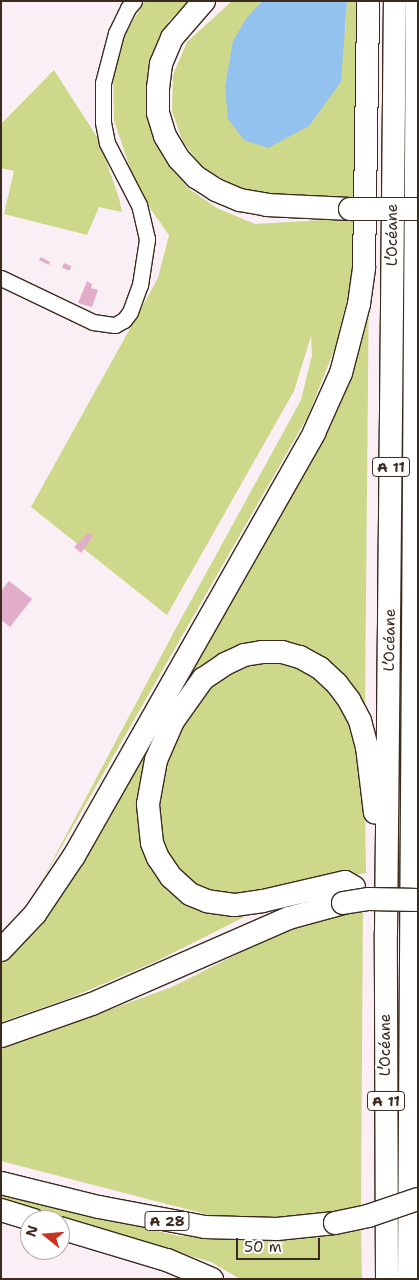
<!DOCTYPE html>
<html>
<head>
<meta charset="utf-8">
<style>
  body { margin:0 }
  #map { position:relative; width:419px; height:1280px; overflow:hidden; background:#f9eff4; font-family:"Shantell Sans",sans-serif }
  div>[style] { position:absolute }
  .green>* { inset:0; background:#cdd88b }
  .water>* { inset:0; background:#93c2ee }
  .building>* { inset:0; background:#e1adc8; transform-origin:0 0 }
  .roads { filter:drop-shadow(1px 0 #3b2a1e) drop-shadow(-1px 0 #3b2a1e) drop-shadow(0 1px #3b2a1e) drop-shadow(0 -1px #3b2a1e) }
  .minor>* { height:15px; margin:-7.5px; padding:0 7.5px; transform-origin:7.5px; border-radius:7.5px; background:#fff }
  .highway>* { height:22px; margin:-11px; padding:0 11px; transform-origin:11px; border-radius:11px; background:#fff }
  .bridges { filter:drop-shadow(1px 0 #3b2a1e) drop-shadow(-1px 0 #3b2a1e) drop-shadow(0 1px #3b2a1e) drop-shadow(0 -1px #3b2a1e) }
  .highway-bridge>* { height:22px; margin:-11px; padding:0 11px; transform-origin:11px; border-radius:11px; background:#fff }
  span { translate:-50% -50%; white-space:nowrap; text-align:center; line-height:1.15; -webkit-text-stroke:4px #fff; paint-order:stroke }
  .shield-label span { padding:1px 4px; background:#fff; border:1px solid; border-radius:4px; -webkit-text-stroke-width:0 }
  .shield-label { font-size:14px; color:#3b2a1e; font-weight:700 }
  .street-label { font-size:15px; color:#3b2a1e }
  .frame { position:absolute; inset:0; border:2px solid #3b2a1e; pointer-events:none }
  .north { position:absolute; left:20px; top:1210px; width:50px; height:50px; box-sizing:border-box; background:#fff; border:1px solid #b1aaa5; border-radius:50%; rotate:287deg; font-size:14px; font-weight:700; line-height:20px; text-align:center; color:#3b2a1e }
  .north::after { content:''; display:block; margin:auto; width:18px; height:22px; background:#c8321e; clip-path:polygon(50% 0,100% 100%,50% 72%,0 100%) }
  .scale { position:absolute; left:236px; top:1238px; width:84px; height:22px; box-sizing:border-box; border:2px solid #3b2a1e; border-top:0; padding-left:6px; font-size:15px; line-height:18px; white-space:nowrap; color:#3b2a1e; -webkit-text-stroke:4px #fff; paint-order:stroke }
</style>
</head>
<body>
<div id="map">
  <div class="green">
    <div style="clip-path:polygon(145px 1px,189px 1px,169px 21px,152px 59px,147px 97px,150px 128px,163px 157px,189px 189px,217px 208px,255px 224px,357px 218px,356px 264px,335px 348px,308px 416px,39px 886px,176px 628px,301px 400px,312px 355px,311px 336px,294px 391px,167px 615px,31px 507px,158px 278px,169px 235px,150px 208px,131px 171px,114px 120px,113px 74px,125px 34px)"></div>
    <div style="clip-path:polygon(232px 1px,262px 1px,259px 3px,345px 33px,347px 1px,361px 1px,360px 201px,288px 199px,244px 191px,202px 167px,183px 142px,172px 111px,173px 75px,187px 42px)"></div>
    <div style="clip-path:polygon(54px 70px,99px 140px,119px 198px,122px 212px,99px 207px,87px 235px,4px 214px,14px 171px,1px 168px,1px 124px)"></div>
    <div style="clip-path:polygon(369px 271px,365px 707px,350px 685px,237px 647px,156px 740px,156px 875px,175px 897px,208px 912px,250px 914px,157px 961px,70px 998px,1px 1022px,1px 961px,30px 931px,316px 445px)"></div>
    <div style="clip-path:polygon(266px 660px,292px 664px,313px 673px,344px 710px,355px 733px,365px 806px,366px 873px,265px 893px,216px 894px,184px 881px,164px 855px,157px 797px,166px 762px,178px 731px,213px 684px,237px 667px)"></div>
    <div style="clip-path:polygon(363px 905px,361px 1211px,279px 1220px,221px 1218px,1px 1161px,1px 1049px,172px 987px,273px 936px,343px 908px)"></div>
    <div style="clip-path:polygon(1px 1195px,179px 1236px,243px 1238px,361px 1225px,362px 1279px,240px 1279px,211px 1262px,1px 1200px)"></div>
  </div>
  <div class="water">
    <div style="clip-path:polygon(262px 1px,347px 1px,341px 82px,309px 126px,268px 148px,244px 140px,228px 119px,225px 87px,233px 41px,246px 19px)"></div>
  </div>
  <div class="building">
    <div style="clip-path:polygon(41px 257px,50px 262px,49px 265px,39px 260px)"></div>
    <div style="left:64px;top:263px;width:8px;height:5px;rotate:23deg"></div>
    <div style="clip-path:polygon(87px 281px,92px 284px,91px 288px,98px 290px,92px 307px,78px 303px)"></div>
    <div style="clip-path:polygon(88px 533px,93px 536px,81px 553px,74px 547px)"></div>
    <div style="clip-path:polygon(9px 581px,32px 599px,10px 627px,1px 620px,1px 591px)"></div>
  </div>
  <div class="roads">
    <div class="minor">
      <div style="left:1px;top:278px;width:102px;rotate:25.6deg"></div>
      <div style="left:93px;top:322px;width:22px;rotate:8deg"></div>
      <div style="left:115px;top:325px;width:10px;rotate:-29deg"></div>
      <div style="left:124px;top:320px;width:10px;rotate:-53deg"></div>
      <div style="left:130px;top:312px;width:29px;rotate:-70deg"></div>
      <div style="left:140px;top:285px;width:47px;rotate:-81.3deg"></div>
      <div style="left:147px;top:239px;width:35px;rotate:-103deg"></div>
      <div style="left:139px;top:205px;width:70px;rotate:-117.3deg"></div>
      <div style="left:107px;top:143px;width:21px;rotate:-101deg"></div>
      <div style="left:103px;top:122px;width:39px;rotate:-90deg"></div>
      <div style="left:103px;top:83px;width:52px;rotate:-75.4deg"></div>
      <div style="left:116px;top:33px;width:28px;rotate:-64deg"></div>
      <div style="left:128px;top:8px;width:9px;rotate:-49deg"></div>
    </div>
    <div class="highway">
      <div style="left:204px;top:1px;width:49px;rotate:130.9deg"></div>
      <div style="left:172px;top:38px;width:28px;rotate:113deg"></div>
      <div style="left:161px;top:64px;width:24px;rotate:97deg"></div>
      <div style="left:158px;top:88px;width:25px;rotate:90deg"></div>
      <div style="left:158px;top:113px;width:24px;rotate:73deg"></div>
      <div style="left:165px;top:136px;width:27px;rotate:59deg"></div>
      <div style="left:179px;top:159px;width:25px;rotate:47deg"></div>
      <div style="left:196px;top:177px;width:24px;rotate:33deg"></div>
      <div style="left:216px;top:190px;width:26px;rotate:23deg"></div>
      <div style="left:240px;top:200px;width:27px;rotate:10deg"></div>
      <div style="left:267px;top:205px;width:83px;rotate:2.8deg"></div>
      <div style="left:354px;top:887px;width:10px;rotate:-151deg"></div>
      <div style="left:345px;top:882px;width:84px;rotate:167deg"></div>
      <div style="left:263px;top:901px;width:29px;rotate:172deg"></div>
      <div style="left:234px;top:905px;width:27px;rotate:-172deg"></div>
      <div style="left:207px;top:901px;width:18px;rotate:-158deg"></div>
      <div style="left:190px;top:894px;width:25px;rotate:-138deg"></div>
      <div style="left:171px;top:877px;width:23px;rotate:-124deg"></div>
      <div style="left:158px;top:858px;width:16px;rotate:-112deg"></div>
      <div style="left:152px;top:843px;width:39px;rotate:-96deg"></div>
      <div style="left:148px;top:804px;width:45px;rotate:-79.7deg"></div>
      <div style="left:156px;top:760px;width:43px;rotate:-66.4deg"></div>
      <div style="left:173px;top:721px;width:52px;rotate:-54.5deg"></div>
      <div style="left:203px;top:679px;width:27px;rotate:-34deg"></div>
      <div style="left:225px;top:664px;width:21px;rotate:-25deg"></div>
      <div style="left:244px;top:655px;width:18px;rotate:-9deg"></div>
      <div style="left:262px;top:652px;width:20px"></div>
      <div style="left:282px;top:652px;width:19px;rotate:16deg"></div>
      <div style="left:300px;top:657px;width:23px;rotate:29deg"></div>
      <div style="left:320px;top:668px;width:23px;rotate:43deg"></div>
      <div style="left:337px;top:684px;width:20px;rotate:53deg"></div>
      <div style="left:349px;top:700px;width:24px;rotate:62deg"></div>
      <div style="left:360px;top:721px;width:27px;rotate:75deg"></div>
      <div style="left:367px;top:747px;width:66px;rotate:83.1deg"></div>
      <div style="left:1px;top:950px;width:50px;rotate:-46.6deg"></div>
      <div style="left:35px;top:914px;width:70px;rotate:-56.1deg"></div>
      <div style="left:74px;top:856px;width:486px;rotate:-60.4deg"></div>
      <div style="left:314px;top:433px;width:66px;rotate:-65.8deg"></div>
      <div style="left:341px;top:373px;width:71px;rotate:-75.4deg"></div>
      <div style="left:359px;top:304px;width:37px;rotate:-82deg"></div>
      <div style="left:364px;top:267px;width:266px;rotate:-89.1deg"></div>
      <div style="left:1px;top:1036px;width:96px;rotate:-19.4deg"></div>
      <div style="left:92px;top:1004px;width:215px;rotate:-23.6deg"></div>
      <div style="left:289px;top:918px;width:56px;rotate:-15.5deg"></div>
      <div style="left:1px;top:1183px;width:101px;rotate:13.8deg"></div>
      <div style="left:99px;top:1207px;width:108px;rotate:10.7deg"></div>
      <div style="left:205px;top:1227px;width:72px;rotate:1.6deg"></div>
      <div style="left:277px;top:1229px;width:58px;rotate:-5.9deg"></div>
      <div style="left:1px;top:1210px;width:34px;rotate:17deg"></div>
      <div style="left:60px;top:1228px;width:112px;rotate:16.7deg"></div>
      <div style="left:167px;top:1260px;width:49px;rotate:22.9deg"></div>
      <div style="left:387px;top:1279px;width:346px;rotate:-90.2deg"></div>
      <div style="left:386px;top:933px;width:932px;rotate:-89.45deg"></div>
      <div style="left:409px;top:1279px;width:1278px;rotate:-89.64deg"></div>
    </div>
  </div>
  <div class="bridges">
    <div class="highway-bridge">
      <div style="left:350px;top:209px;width:68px"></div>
      <div style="left:343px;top:903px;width:26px;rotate:-9deg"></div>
      <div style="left:369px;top:899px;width:49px;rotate:1.2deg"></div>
      <div style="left:335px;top:1223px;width:34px;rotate:-12deg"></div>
      <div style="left:368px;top:1216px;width:53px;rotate:-18.8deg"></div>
    </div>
  </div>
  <div class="shield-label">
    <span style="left:391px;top:467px">A 11</span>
    <span style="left:386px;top:1101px">A 11</span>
    <span style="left:167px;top:1221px">A 28</span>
  </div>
  <div class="street-label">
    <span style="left:393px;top:235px;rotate:-90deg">L’Océane</span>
    <span style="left:390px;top:640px;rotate:-89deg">L’Océane</span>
    <span style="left:386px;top:1045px;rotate:-90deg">L’Océane</span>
  </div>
  <div class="frame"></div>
  <div class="north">N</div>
  <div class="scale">50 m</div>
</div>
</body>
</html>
